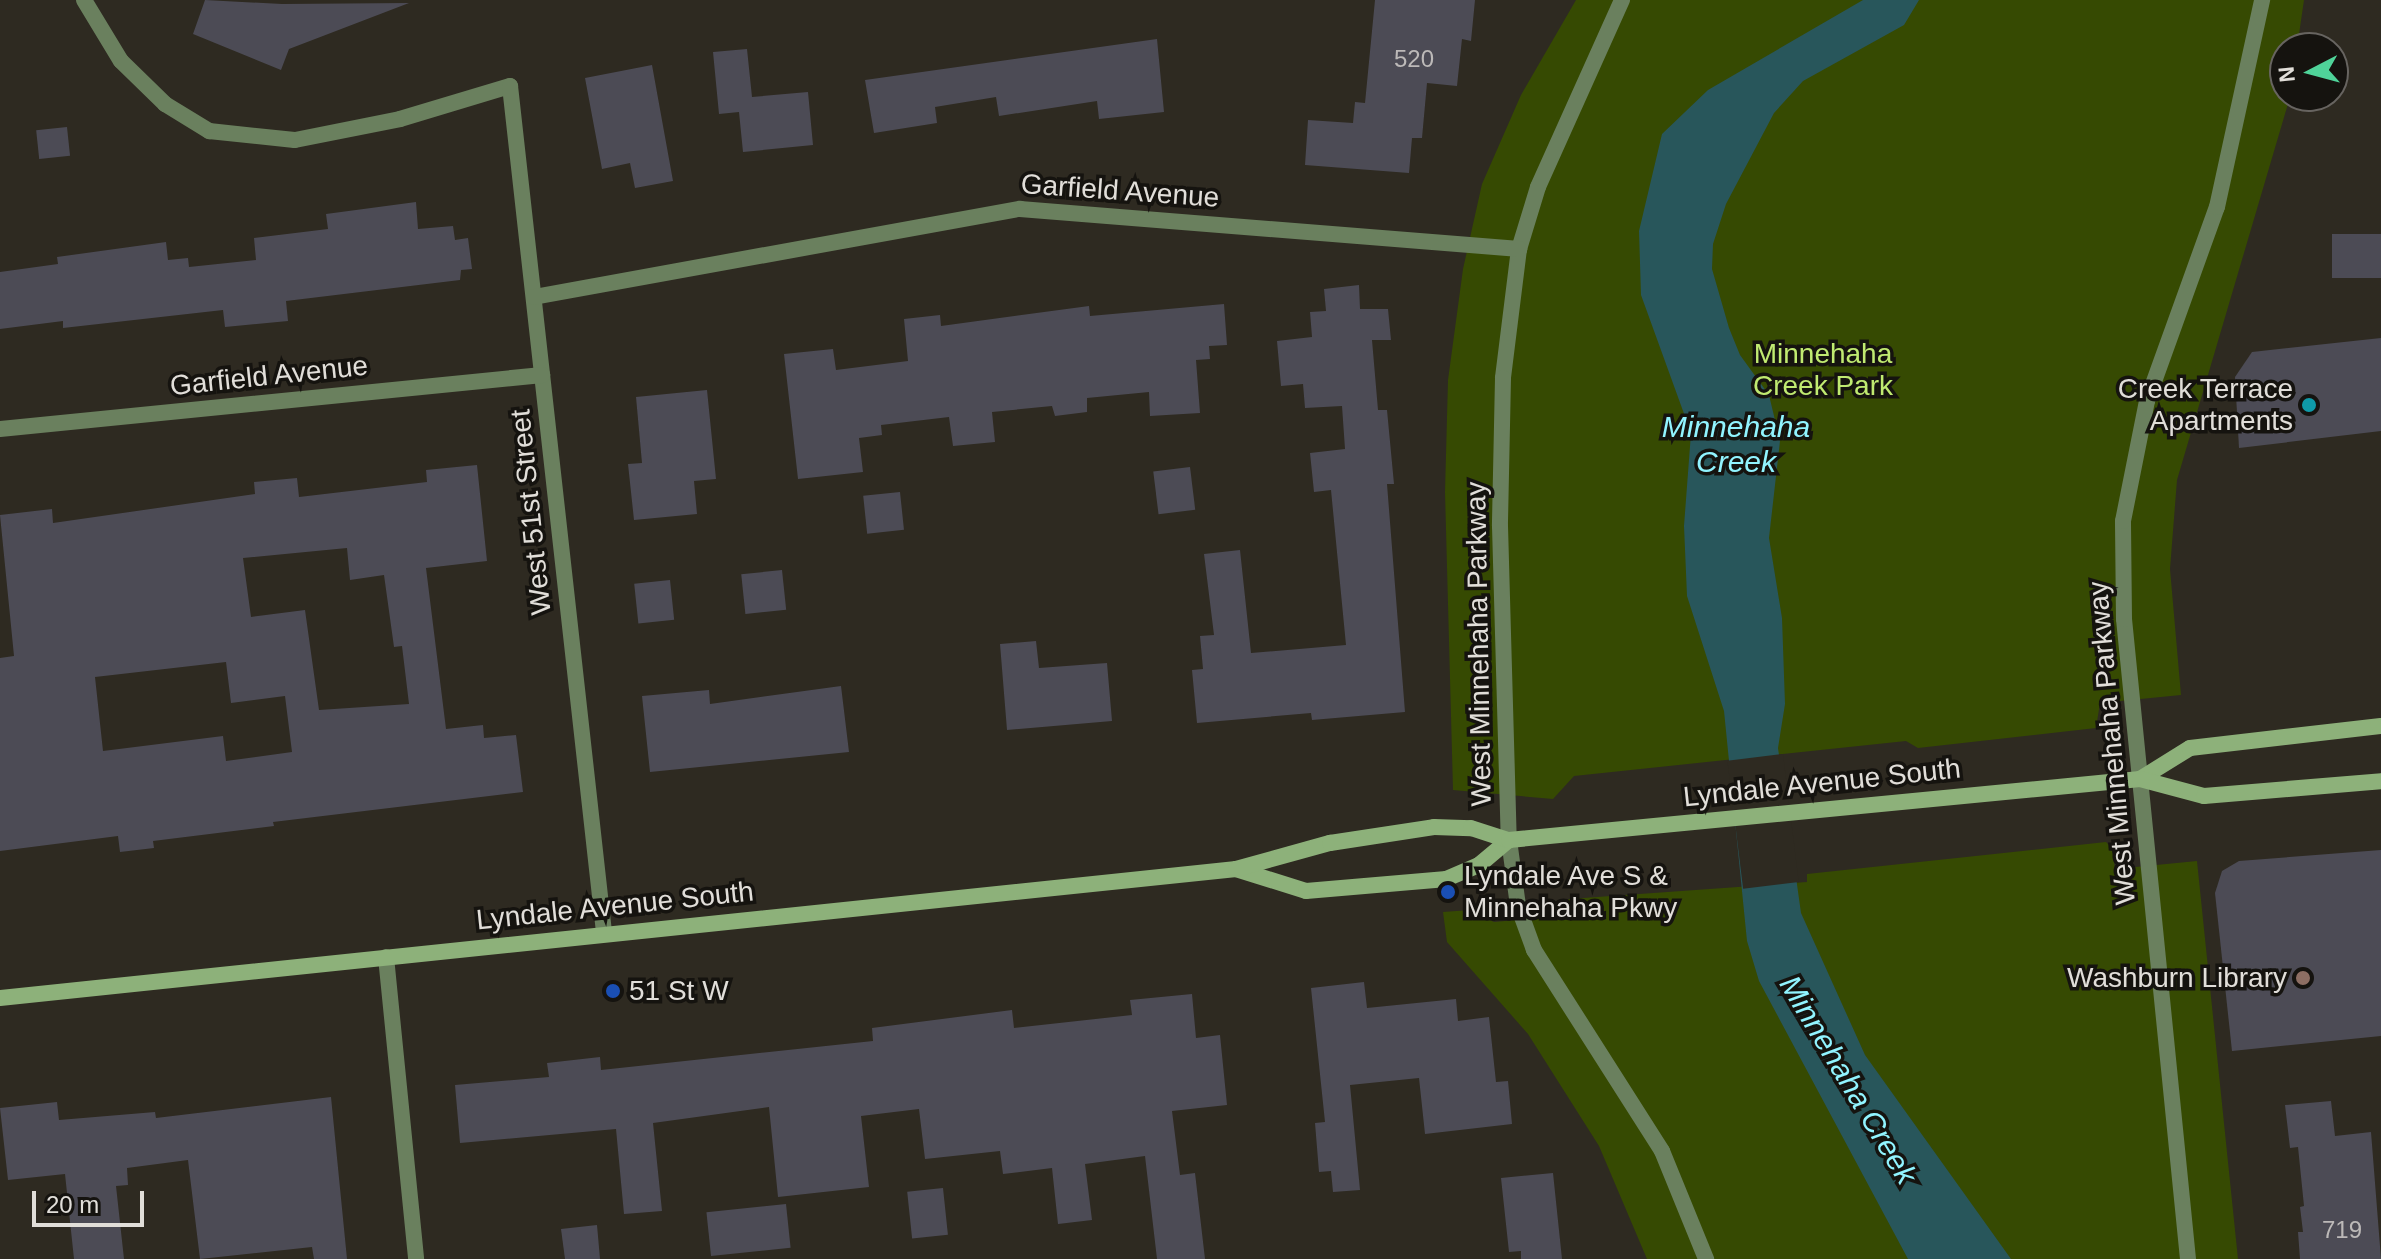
<!DOCTYPE html>
<html>
<head>
<meta charset="utf-8">
<style>
  body { margin:0 }
  #map { position:relative; width:2381px; height:1259px; overflow:hidden; background:#2e2a21; font-family:Arial,sans-serif }
  div>[style] { position:absolute }
  .green>* { inset:0; background:#364a02 }
  .water>* { inset:0; background:#28565b }
  .pier>* { inset:0; background:#2e2a21; transform-origin:0 0 }
  .building>* { inset:0; background:#4c4b55; transform-origin:0 0 }
  .minor>* { height:16px; margin:-8px; padding:0 8px; transform-origin:8px; border-radius:8px; background:#6a805e }
  .tertiary>* { height:16px; margin:-8px; padding:0 8px; transform-origin:8px; border-radius:8px; background:#6a805e }
  .secondary>* { height:16px; margin:-8px; padding:0 8px; transform-origin:8px; border-radius:8px; background:#8db17a }
  .dots>* { width:22px; height:22px; translate:-50% -50%; box-sizing:border-box; border:4px solid #15130f; border-radius:50% }
  span { translate:-50% -50%; white-space:nowrap; text-align:center; line-height:1.15; -webkit-text-stroke:7px #15130f; paint-order:stroke }
  .number-label { font-size:24px; color:#bcb9b8 }
  .number-label span { -webkit-text-stroke-width:0 }
  .street-label { font-size:28px; color:#e1ded9 }
  .park-label { font-size:28px; color:#c0ea71 }
  .poi-label { font-size:28px; color:#e1ded9 }
  .right { translate:-100% -50%; text-align:right }
  .left { translate:0 -50%; text-align:left }
  .water-label { font-size:30px; color:#91f4ff; font-style:italic }
  .north { position:absolute; left:2269px; top:32px; width:80px; height:80px; box-sizing:border-box; background:#15130f; border:2px solid #676460; border-radius:50%; rotate:264deg; font-size:22px; font-weight:700; line-height:32px; text-align:center; color:#e1ded9 }
  .north::after { content:''; display:block; margin:auto; width:28px; height:36px; background:#4fd399; clip-path:polygon(50% 0,100% 100%,50% 72%,0 100%) }
  .scale { position:absolute; left:32px; top:1191px; width:112px; height:36px; box-sizing:border-box; border:4px solid #e1ded9; border-top:0; padding-left:10px; font-size:24px; line-height:28px; white-space:nowrap; color:#e1ded9; -webkit-text-stroke:6px #15130f; paint-order:stroke }
</style>
</head>
<body>
<div id="map">
  <div class="green">
    <div style="clip-path:polygon(1576px 0,2304px 0,2297px 48px,2285px 48px,2285px 96px,2290px 97px,2177px 480px,2170px 569px,2181px 695px,2100px 703px,2096px 728px,1918px 748px,1906px 741px,1574px 776px,1553px 799px,1453px 790px,1445px 492px,1448px 380px,1463px 269px,1482px 184px,1521px 95px)"></div>
    <div style="clip-path:polygon(2106px 842px,2112px 848px,2115px 869px,2197px 861px,2238px 1259px,1647px 1259px,1599px 1146px,1528px 1034px,1447px 942px,1443px 912px,1470px 910px,1494px 922px,1546px 917px,1569px 899px,1807px 882px,1807px 874px)"></div>
  </div>
  <div class="water">
    <div style="clip-path:polygon(1863px 0,1919px 0,1904px 25px,1803px 81px,1774px 113px,1726px 204px,1713px 244px,1712px 269px,1729px 328px,1740px 355px,1769px 395px,1780px 441px,1769px 538px,1782px 618px,1785px 704px,1778px 748px,1801px 913px,1865px 1055px,2011px 1259px,1908px 1259px,1759px 981px,1747px 941px,1724px 711px,1687px 596px,1684px 526px,1691px 433px,1641px 295px,1639px 231px,1662px 134px,1708px 90px)"></div>
  </div>
  <div class="pier">
    <div style="left:1783px;top:754px;width:129px;height:56px;rotate:83deg"></div>
  </div>
  <div class="building">
    <div style="clip-path:polygon(205px 0,282px 4px,409px 3px,289px 49px,281px 70px,193px 34px)"></div>
    <div style="clip-path:polygon(1375px 0,1475px 0,1471px 41px,1462px 39px,1457px 86px,1427px 83px,1422px 138px,1412px 138px,1409px 173px,1305px 165px,1308px 120px,1353px 123px,1355px 102px,1365px 103px)"></div>
    <div style="clip-path:polygon(1157px 39px,1164px 112px,1099px 119px,1097px 101px,999px 116px,996px 97px,935px 107px,937px 123px,874px 133px,865px 80px)"></div>
    <div style="clip-path:polygon(747px 49px,752px 97px,808px 92px,813px 145px,743px 152px,739px 112px,719px 114px,713px 52px)"></div>
    <div style="clip-path:polygon(652px 65px,673px 181px,635px 188px,630px 163px,602px 169px,585px 78px)"></div>
    <div style="left:67px;top:127px;width:29px;height:31px;rotate:84deg"></div>
    <div style="clip-path:polygon(416px 202px,418px 229px,453px 226px,455px 240px,468px 238px,472px 269px,461px 270px,460px 280px,286px 301px,288px 321px,225px 327px,223px 310px,63px 328px,63px 321px,0 329px,0 272px,58px 264px,57px 257px,166px 242px,168px 260px,188px 258px,189px 267px,256px 260px,254px 238px,328px 229px,326px 214px)"></div>
    <div style="left:2381px;top:234px;width:44px;height:49px;rotate:90deg"></div>
    <div style="clip-path:polygon(1359px 285px,1360px 309px,1388px 309px,1391px 340px,1372px 340px,1378px 410px,1387px 410px,1394px 484px,1387px 484px,1405px 712px,1312px 720px,1311px 713px,1197px 723px,1192px 670px,1203px 669px,1200px 636px,1214px 635px,1204px 554px,1240px 550px,1251px 653px,1346px 645px,1331px 490px,1314px 492px,1310px 453px,1345px 449px,1342px 406px,1305px 408px,1303px 384px,1281px 386px,1277px 341px,1312px 337px,1310px 312px,1326px 311px,1324px 289px)"></div>
    <div style="clip-path:polygon(1224px 304px,1227px 345px,1209px 346px,1210px 359px,1196px 360px,1200px 413px,1150px 416px,1149px 392px,1087px 398px,1087px 412px,1055px 416px,1052px 406px,992px 412px,995px 442px,953px 446px,949px 417px,881px 425px,882px 435px,859px 438px,863px 472px,798px 479px,784px 354px,833px 349px,836px 370px,908px 361px,904px 319px,940px 315px,941px 326px,1089px 306px,1090px 316px)"></div>
    <div style="clip-path:polygon(2381px 338px,2381px 431px,2239px 448px,2235px 377px,2252px 352px)"></div>
    <div style="clip-path:polygon(707px 390px,716px 479px,694px 481px,697px 514px,634px 520px,628px 464px,642px 463px,636px 397px)"></div>
    <div style="clip-path:polygon(evenodd,477px 465px,487px 561px,426px 568px,446px 729px,483px 725px,484px 738px,516px 735px,523px 792px,273px 822px,274px 826px,153px 841px,154px 848px,120px 852px,118px 836px,0 851px,0 658px,14px 656px,0 515px,52px 509px,53px 523px,255px 494px,254px 482px,297px 478px,299px 497px,427px 482px,426px 470px,477px 465px,347px 548px,350px 580px,384px 575px,394px 647px,402px 646px,409px 704px,319px 710px,305px 610px,251px 617px,243px 558px,347px 548px,477px 465px,226px 662px,231px 703px,285px 696px,292px 752px,226px 761px,223px 736px,103px 751px,95px 677px,226px 662px)"></div>
    <div style="left:1190px;top:467px;width:43px;height:37px;rotate:83deg"></div>
    <div style="left:900px;top:492px;width:38px;height:37px;rotate:84deg"></div>
    <div style="left:782px;top:570px;width:40px;height:41px;rotate:84deg"></div>
    <div style="left:670px;top:580px;width:40px;height:36px;rotate:84deg"></div>
    <div style="clip-path:polygon(1036px 641px,1039px 668px,1107px 663px,1112px 721px,1007px 730px,1000px 644px)"></div>
    <div style="clip-path:polygon(841px 686px,849px 752px,650px 772px,642px 696px,709px 690px,710px 704px)"></div>
    <div style="clip-path:polygon(2381px 850px,2381px 1036px,2232px 1051px,2215px 893px,2222px 871px,2239px 861px)"></div>
    <div style="clip-path:polygon(1364px 982px,1367px 1008px,1456px 999px,1458px 1021px,1489px 1017px,1496px 1082px,1508px 1081px,1512px 1124px,1425px 1134px,1419px 1078px,1350px 1085px,1360px 1190px,1333px 1192px,1331px 1171px,1319px 1172px,1315px 1123px,1325px 1122px,1311px 988px)"></div>
    <div style="clip-path:polygon(1192px 994px,1196px 1038px,1220px 1035px,1227px 1105px,1172px 1111px,1180px 1175px,1195px 1173px,1205px 1259px,1157px 1259px,1145px 1156px,1085px 1164px,1092px 1220px,1058px 1224px,1052px 1168px,1003px 1174px,1000px 1151px,925px 1159px,919px 1109px,861px 1116px,869px 1187px,778px 1197px,769px 1107px,653px 1123px,662px 1211px,624px 1214px,616px 1129px,460px 1143px,455px 1085px,549px 1077px,547px 1063px,600px 1057px,601px 1070px,873px 1041px,872px 1028px,1012px 1010px,1014px 1028px,1132px 1015px,1130px 1000px)"></div>
    <div style="clip-path:polygon(331px 1097px,347px 1259px,314px 1259px,312px 1247px,200px 1259px,188px 1160px,127px 1168px,128px 1185px,116px 1186px,124px 1259px,74px 1259px,65px 1174px,8px 1180px,0 1108px,57px 1102px,59px 1120px,155px 1112px,156px 1118px)"></div>
    <div style="clip-path:polygon(2331px 1101px,2335px 1136px,2371px 1132px,2381px 1259px,2300px 1259px,2298px 1232px,2303px 1232px,2300px 1207px,2304px 1206px,2298px 1147px,2290px 1148px,2285px 1105px)"></div>
    <div style="clip-path:polygon(1553px 1173px,1562px 1259px,1521px 1259px,1521px 1251px,1509px 1252px,1501px 1178px)"></div>
    <div style="left:943px;top:1188px;width:47px;height:36px;rotate:84deg"></div>
    <div style="left:786px;top:1204px;width:44px;height:80px;rotate:84deg"></div>
    <div style="clip-path:polygon(597px 1225px,600px 1259px,565px 1259px,561px 1229px)"></div>
  </div>
  <div class="minor">
    <div style="left:84px;top:0;width:71px;rotate:58.8deg"></div>
    <div style="left:121px;top:61px;width:62px;rotate:44.3deg"></div>
    <div style="left:165px;top:104px;width:52px;rotate:31.5deg"></div>
    <div style="left:209px;top:131px;width:86px;rotate:6deg"></div>
    <div style="left:295px;top:140px;width:107px;rotate:-11.3deg"></div>
    <div style="left:400px;top:119px;width:115px;rotate:-16.7deg"></div>
    <div style="left:510px;top:86px;width:851px;rotate:83.66deg"></div>
    <div style="left:1622px;top:0;width:205px;rotate:114.2deg"></div>
    <div style="left:1538px;top:187px;width:65px;rotate:107deg"></div>
    <div style="left:1519px;top:249px;width:130px;rotate:97.1deg"></div>
    <div style="left:1503px;top:378px;width:148px;rotate:91.2deg"></div>
    <div style="left:1500px;top:526px;width:314px;rotate:88.4deg"></div>
    <div style="left:1509px;top:840px;width:67px;rotate:82.2deg"></div>
    <div style="left:1518px;top:906px;width:47px;rotate:70deg"></div>
    <div style="left:1534px;top:950px;width:238px;rotate:57.5deg"></div>
    <div style="left:1662px;top:1151px;width:117px;rotate:67.8deg"></div>
    <div style="left:534px;top:297px;width:494px;rotate:-10.3deg"></div>
    <div style="left:1020px;top:209px;width:501px;rotate:4.58deg"></div>
    <div style="left:0;top:429px;width:545px;rotate:-5.69deg"></div>
    <div style="left:386px;top:957px;width:303px;rotate:84.3deg"></div>
  </div>
  <div class="tertiary">
    <div style="left:2188px;top:1259px;width:643px;rotate:-95.71deg"></div>
    <div style="left:2124px;top:619px;width:98px;rotate:-90.6deg"></div>
    <div style="left:2123px;top:521px;width:122px;rotate:-78.7deg"></div>
    <div style="left:2147px;top:401px;width:206px;rotate:-70.2deg"></div>
    <div style="left:2217px;top:207px;width:212px;rotate:-77.7deg"></div>
  </div>
  <div class="secondary">
    <div style="left:2140px;top:779px;width:59px;rotate:-31.8deg"></div>
    <div style="left:2190px;top:748px;width:192px;rotate:-6.6deg"></div>
    <div style="left:1236px;top:869px;width:73px;rotate:17.4deg"></div>
    <div style="left:1306px;top:891px;width:141px;rotate:-4.9deg"></div>
    <div style="left:1446px;top:879px;width:36px;rotate:-23deg"></div>
    <div style="left:1479px;top:865px;width:39px;rotate:-40deg"></div>
    <div style="left:0;top:998px;width:1243px;rotate:-5.96deg"></div>
    <div style="left:1236px;top:869px;width:98px;rotate:-15.5deg"></div>
    <div style="left:1330px;top:843px;width:105px;rotate:-8.7deg"></div>
    <div style="left:1434px;top:827px;width:37px;rotate:2deg"></div>
    <div style="left:1471px;top:828px;width:40px;rotate:18deg"></div>
    <div style="left:1509px;top:840px;width:634px;rotate:-5.52deg"></div>
    <div style="left:2140px;top:779px;width:66px;rotate:14.9deg"></div>
    <div style="left:2204px;top:796px;width:178px;rotate:-4.8deg"></div>
  </div>
  <div class="dots">
    <div style="left:2309px;top:405px;background:#0f9aa8"></div>
    <div style="left:1448px;top:892px;background:#1a4fb4"></div>
    <div style="left:2303px;top:978px;background:#8d6e63"></div>
    <div style="left:613px;top:991px;background:#1a4fb4"></div>
  </div>
  <div class="number-label">
    <span style="left:1414px;top:59px">520</span>
    <span style="left:2342px;top:1230px">719</span>
  </div>
  <div class="street-label">
    <span style="left:1120px;top:191px;rotate:4deg">Garfield Avenue</span>
    <span style="left:269px;top:376px;rotate:-6deg">Garfield Avenue</span>
    <span style="left:531px;top:512px;rotate:-96deg">West 51st Street</span>
    <span style="left:1479px;top:644px;rotate:-91deg">West Minnehaha Parkway</span>
    <span style="left:2112px;top:743px;rotate:-95deg">West Minnehaha Parkway</span>
    <span style="left:1822px;top:783px;rotate:-6deg">Lyndale Avenue South</span>
    <span style="left:615px;top:906px;rotate:-6deg">Lyndale Avenue South</span>
  </div>
  <div class="park-label">
    <span style="left:1823px;top:370px">Minnehaha<br>Creek Park</span>
  </div>
  <div class="poi-label">
    <span class="right" style="left:2293px;top:405px">Creek Terrace<br>Apartments</span>
    <span class="left" style="left:1464px;top:892px">Lyndale Ave S &amp;<br>Minnehaha Pkwy</span>
    <span class="right" style="left:2287px;top:978px">Washburn Library</span>
    <span class="left" style="left:629px;top:991px">51 St W</span>
  </div>
  <div class="water-label">
    <span style="left:1736px;top:444px">Minnehaha<br>Creek</span>
    <span style="left:1848px;top:1080px;rotate:59deg">Minnehaha Creek</span>
  </div>
  <div class="north">N</div>
  <div class="scale">20 m</div>
</div>
</body>
</html>
